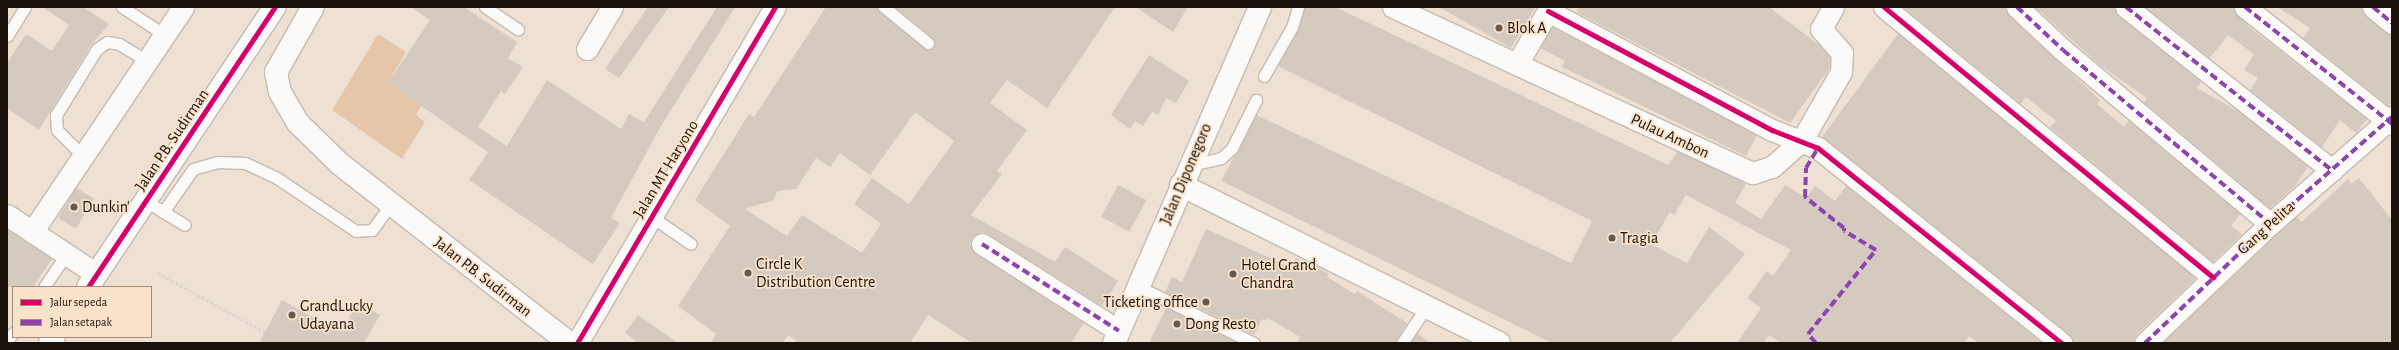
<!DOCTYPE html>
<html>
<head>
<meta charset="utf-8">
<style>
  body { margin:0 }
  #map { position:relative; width:2399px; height:350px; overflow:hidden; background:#eee1d4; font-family:"Alegreya Sans",sans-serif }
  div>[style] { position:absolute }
  .green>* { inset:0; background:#e5c6a8 }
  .building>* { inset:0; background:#d4cac0; transform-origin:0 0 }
  .path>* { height:2.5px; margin-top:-1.25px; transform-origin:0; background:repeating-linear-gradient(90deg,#dad6d2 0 3px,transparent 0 5px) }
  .roads { filter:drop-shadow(1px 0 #c5bab0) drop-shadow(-1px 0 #c5bab0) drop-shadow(0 1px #c5bab0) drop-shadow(0 -1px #c5bab0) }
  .service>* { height:11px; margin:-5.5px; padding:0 5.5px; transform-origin:5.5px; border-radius:5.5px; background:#fcfaf9 }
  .minor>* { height:21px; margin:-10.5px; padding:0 10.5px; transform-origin:10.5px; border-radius:10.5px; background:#fcfaf9 }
  .tertiary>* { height:22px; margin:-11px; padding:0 11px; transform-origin:11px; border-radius:11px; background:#fcfaf9 }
  .secondary>* { height:22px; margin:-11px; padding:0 11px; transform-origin:11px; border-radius:11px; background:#fcfaf9 }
  .quiet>* { height:4px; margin-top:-2px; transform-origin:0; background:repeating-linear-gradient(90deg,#8e44ad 0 8px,transparent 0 12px) }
  .cycleway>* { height:5px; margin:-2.5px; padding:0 2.5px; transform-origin:2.5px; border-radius:2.5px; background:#d6006c }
  .dots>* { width:11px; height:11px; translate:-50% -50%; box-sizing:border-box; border:2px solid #f9e1ca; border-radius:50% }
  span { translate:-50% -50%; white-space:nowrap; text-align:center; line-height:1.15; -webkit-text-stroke:3.5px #f9e1ca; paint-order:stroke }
  .poi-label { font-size:16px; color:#1a120a }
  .left { translate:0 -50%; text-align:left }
  .right { translate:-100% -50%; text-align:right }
  .street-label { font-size:16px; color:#1a120a }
  .frame { position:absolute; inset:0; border:8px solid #1a120a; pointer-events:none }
  .legend { position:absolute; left:12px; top:286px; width:140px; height:52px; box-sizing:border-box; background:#f9e1ca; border:1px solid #a08e7d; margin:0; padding:5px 7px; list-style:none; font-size:12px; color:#1a120a }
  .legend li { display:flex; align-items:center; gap:8px; height:20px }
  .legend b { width:20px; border:1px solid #a08e7d }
</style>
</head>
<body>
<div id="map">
  <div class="green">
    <div style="clip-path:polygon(378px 34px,406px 52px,388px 83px,421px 106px,416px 115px,425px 122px,402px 159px,332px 110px)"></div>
  </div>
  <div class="building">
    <div style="clip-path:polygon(42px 7px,83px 7px,109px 24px,91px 45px,39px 130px,7px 108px,7px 63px,26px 34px,52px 51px,69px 25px)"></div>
    <div style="clip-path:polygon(411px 7px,464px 7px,517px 42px,508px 58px,523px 67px,505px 94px,501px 91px,478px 127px,507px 146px,547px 80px,621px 129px,629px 114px,644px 122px,717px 7px,735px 7px,658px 131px,611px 218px,620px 223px,593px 264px,469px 180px,488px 152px,388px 83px,430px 20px)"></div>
    <div style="clip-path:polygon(648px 7px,669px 7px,619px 78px,605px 69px)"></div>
    <div style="clip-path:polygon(evenodd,826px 7px,877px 7px,927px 50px,935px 44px,933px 38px,895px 7px,1115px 7px,1047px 108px,1007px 80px,990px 103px,1027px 130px,997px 171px,1002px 174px,971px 215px,1055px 262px,1065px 247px,1118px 281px,1102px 306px,988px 234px,982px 232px,972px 237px,970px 244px,976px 254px,1084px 323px,1071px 343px,972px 343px,928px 315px,910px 343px,799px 343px,788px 335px,783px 343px,711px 343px,716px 334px,678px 306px,730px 226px,695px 200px,749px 114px,754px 117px,826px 7px,915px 112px,954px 141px,909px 204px,872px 178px,854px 204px,881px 224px,862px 253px,802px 215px,787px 236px,745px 209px,774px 200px,777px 191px,796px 189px,816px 158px,830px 167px,840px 153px,870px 175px,915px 112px)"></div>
    <div style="clip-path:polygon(1136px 7px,1188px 7px,1173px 32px)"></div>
    <div style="clip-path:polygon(1306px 7px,1335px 7px,1668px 165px,1678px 151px,1738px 179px,1746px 184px,1735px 203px,1761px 219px,1785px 185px,1806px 198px,1815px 186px,1835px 201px,1846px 186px,2042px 343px,1978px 343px,1969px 336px,1964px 343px,1781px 343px,1769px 335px,1764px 343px,1737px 343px,1761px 308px,1747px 298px,1767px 271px,1773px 276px,1791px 250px,1686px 195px,1674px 215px,1670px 212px,1651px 244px,1687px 263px,1709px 227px,1745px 254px,1670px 343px,1552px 343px,1221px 181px,1256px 115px,1571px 263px,1592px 221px,1278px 66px)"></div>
    <div style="clip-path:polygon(1439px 7px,1533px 7px,1535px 8px,1511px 48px)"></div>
    <div style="clip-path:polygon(1579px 7px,1769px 7px,1819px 45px,1830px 57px,1829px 69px,1790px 123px,1576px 12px)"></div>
    <div style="clip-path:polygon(1903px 7px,2005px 7px,2009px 16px,2100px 100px,2097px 104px,2124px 127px,2129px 121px,2240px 214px,2231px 226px,2242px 234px,2213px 262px,2050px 127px,2056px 121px,2026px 97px,2021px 104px)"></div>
    <div style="clip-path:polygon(2035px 7px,2114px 7px,2119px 16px,2201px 82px,2197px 88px,2238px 111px,2308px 167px,2295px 186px,2270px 208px,2144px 102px,2147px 98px,2100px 65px)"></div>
    <div style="clip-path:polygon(2145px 7px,2233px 7px,2248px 26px,2367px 119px,2356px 133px,2340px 120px,2322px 147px,2250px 90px,2258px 78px,2244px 70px,2254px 54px,2228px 35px,2210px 58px)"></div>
    <div style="clip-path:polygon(2277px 7px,2361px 7px,2365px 16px,2392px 35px,2392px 101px,2389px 106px,2303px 38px,2310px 28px)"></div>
    <div style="clip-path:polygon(1552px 27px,1757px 135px,1746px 156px,1562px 67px,1565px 61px,1540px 48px)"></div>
    <div style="clip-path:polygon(1898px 34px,2196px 278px,2137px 334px,2133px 343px,2073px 343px,2069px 334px,1822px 137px)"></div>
    <div style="clip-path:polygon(1149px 55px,1189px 81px,1176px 103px,1166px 98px,1158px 115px,1152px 112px,1143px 126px,1135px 121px,1130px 129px,1111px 115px)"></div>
    <div style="clip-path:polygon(2359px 178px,2392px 220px,2392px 343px,2164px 342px,2296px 217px,2302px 222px,2348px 179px,2351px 184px)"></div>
    <div style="left:1118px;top:185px;width:32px;height:36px;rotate:28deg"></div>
    <div style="left:76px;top:188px;width:21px;height:35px;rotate:31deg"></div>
    <div style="clip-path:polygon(7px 229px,52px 259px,33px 287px,7px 287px)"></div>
    <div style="clip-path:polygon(1206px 229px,1290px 267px,1296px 258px,1312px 267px,1313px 265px,1329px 274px,1327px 277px,1355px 294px,1357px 291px,1407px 323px,1395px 343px,1296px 343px,1300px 337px,1268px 318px,1267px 321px,1262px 319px,1254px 335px,1165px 292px,1172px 277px,1182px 282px)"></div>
    <div style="clip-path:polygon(282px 300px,336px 330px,341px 321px,346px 324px,358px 302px,380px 315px,364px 343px,259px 343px)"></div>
    <div style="clip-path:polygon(1166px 308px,1238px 343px,1149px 343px)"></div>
    <div style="clip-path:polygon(638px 315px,678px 343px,639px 343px,625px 333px)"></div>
    <div style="clip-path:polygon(1417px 333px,1431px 343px,1410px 343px)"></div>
  </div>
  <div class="path">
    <div style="left:158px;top:273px;width:122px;rotate:28.9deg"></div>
  </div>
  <div class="roads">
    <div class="service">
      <div style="left:122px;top:7px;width:51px;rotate:33.1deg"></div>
      <div style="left:485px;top:7px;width:40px;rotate:34deg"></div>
      <div style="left:884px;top:7px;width:57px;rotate:39.3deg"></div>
      <div style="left:7px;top:36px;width:34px;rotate:-58deg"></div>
      <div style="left:1264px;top:76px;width:56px;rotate:-60.3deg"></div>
      <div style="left:1292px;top:27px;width:21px;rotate:-73deg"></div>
      <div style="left:83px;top:156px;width:37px;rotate:-135deg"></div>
      <div style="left:57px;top:130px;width:15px;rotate:-94deg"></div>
      <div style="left:56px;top:115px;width:78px;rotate:-58.2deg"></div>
      <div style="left:97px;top:49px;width:12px;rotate:-35deg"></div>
      <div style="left:107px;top:42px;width:12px;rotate:9deg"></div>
      <div style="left:119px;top:44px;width:33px;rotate:31deg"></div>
      <div style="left:1191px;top:165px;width:31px;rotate:-13deg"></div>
      <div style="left:1221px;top:158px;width:15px;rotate:-42deg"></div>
      <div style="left:1232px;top:148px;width:54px;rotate:-63.4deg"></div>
      <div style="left:147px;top:202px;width:44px;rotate:31.2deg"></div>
      <div style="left:163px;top:212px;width:52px;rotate:-55.1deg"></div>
      <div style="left:193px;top:169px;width:25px;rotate:-16deg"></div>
      <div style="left:217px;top:162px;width:28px;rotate:2deg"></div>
      <div style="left:245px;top:163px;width:35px;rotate:25deg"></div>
      <div style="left:277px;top:178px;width:95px;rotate:33.9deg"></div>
      <div style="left:356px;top:231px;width:16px;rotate:-4deg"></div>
      <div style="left:372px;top:230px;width:31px;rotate:-54deg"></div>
      <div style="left:652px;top:217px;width:47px;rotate:34.7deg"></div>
      <div style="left:44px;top:287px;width:40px;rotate:-56deg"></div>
      <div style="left:1139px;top:287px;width:128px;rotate:26deg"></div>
      <div style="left:7px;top:341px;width:10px;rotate:-53deg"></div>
      <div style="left:1402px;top:343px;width:45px;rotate:-56deg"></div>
    </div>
    <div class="minor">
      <div style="left:1393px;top:7px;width:396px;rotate:24.8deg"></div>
      <div style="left:1753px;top:173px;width:20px;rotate:-18deg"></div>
      <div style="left:1772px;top:167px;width:40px;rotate:-42deg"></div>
      <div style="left:1802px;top:140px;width:78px;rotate:-60.2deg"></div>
      <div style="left:1841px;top:72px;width:19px;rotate:-87deg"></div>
      <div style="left:1842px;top:53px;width:32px;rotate:-131deg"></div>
      <div style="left:1821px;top:29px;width:25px;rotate:-61deg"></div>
      <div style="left:1884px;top:7px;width:426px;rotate:39.4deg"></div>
      <div style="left:2017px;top:7px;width:63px;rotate:43.1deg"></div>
      <div style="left:2063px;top:50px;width:270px;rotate:40deg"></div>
      <div style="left:2126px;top:7px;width:263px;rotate:38.4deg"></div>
      <div style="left:2245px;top:7px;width:188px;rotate:38.5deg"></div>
      <div style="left:2373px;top:7px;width:25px;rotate:40deg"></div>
      <div style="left:1548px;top:11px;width:254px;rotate:28deg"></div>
      <div style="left:1772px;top:130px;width:49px;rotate:21.4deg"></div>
      <div style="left:1818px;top:148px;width:312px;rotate:38.7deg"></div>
      <div style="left:587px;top:49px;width:49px;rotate:-59.2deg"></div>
      <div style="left:1517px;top:64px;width:66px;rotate:-59.9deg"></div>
      <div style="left:7px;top:215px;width:107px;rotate:33.5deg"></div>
      <div style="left:32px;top:232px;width:271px;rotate:-56.1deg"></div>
      <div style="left:982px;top:244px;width:162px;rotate:32.4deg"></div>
      <div style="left:577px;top:343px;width:390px;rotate:-59.5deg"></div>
      <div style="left:2145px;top:343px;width:173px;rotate:-43.6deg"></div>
      <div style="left:2270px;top:224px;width:162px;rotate:-41.3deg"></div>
    </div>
    <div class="tertiary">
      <div style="left:1181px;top:185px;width:355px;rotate:26.4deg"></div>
    </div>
    <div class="secondary">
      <div style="left:313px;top:7px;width:75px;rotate:119.6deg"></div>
      <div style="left:276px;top:72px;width:20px;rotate:79deg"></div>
      <div style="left:280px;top:92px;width:36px;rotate:60deg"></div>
      <div style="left:298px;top:123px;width:59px;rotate:44.3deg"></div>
      <div style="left:340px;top:164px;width:291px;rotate:38deg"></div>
      <div style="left:88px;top:287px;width:337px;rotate:-56.3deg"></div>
      <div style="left:50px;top:343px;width:7px;rotate:-56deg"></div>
      <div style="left:1114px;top:343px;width:366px;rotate:-66.5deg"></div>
    </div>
  </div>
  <div class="quiet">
    <div style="left:2017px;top:7px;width:63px;rotate:43.1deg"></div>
    <div style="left:2063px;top:50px;width:270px;rotate:40deg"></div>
    <div style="left:2126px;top:7px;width:263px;rotate:38.4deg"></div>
    <div style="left:2245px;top:7px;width:188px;rotate:38.5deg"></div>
    <div style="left:2373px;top:7px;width:25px;rotate:40deg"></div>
    <div style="left:982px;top:244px;width:162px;rotate:32.4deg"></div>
    <div style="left:1816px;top:343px;width:12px;rotate:-132deg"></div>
    <div style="left:1808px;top:334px;width:108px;rotate:-51deg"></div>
    <div style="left:1876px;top:250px;width:37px;rotate:-149deg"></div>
    <div style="left:1844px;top:231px;width:3px;rotate:-90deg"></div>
    <div style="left:1844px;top:228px;width:50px;rotate:-141.5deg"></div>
    <div style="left:1805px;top:197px;width:29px;rotate:-88deg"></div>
    <div style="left:1806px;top:168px;width:23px;rotate:-59deg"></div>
    <div style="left:2145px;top:343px;width:173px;rotate:-43.6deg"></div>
    <div style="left:2270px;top:224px;width:162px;rotate:-41.3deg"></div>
  </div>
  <div class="cycleway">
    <div style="left:1884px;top:7px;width:426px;rotate:39.4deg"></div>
    <div style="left:1548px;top:11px;width:254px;rotate:28deg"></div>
    <div style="left:1772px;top:130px;width:49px;rotate:21.4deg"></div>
    <div style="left:1818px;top:148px;width:312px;rotate:38.7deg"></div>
    <div style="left:88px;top:287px;width:337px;rotate:-56.3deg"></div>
    <div style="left:577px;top:343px;width:390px;rotate:-59.5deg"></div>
  </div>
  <div class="dots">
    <div style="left:1499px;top:28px;background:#645a51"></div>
    <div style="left:74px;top:207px;background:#645a51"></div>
    <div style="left:1612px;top:238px;background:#645a51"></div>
    <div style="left:748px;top:273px;background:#645a51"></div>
    <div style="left:1233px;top:274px;background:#645a51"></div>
    <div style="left:1206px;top:302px;background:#645a51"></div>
    <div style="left:292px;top:315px;background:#645a51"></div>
    <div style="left:1177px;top:324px;background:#645a51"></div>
  </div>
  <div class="poi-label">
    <span class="left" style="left:1507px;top:28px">Blok A</span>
    <span class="left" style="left:82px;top:207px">Dunkin'</span>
    <span class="left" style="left:1620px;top:238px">Tragia</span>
    <span class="left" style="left:756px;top:273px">Circle K<br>Distribution Centre</span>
    <span class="left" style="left:1241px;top:274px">Hotel Grand<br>Chandra</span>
    <span class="right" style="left:1198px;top:302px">Ticketing office</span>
    <span class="left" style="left:300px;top:315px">GrandLucky<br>Udayana</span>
    <span class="left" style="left:1185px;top:324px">Dong Resto</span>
  </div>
  <div class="street-label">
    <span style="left:1670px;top:136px;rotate:25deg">Pulau Ambon</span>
    <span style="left:172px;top:140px;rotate:-56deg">Jalan P.B. Sudirman</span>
    <span style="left:666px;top:169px;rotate:-59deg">Jalan MT Haryono</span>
    <span style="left:1186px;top:174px;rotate:-67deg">Jalan Diponegoro</span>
    <span style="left:2266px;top:228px;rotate:-42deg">Gang Pelita</span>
    <span style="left:483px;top:277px;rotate:38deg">Jalan P.B. Sudirman</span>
  </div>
  <div class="frame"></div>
  <ul class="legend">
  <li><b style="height:5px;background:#d6006c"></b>Jalur sepeda</li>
  <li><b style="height:5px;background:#8e44ad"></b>Jalan setapak</li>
  </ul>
</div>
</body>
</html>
